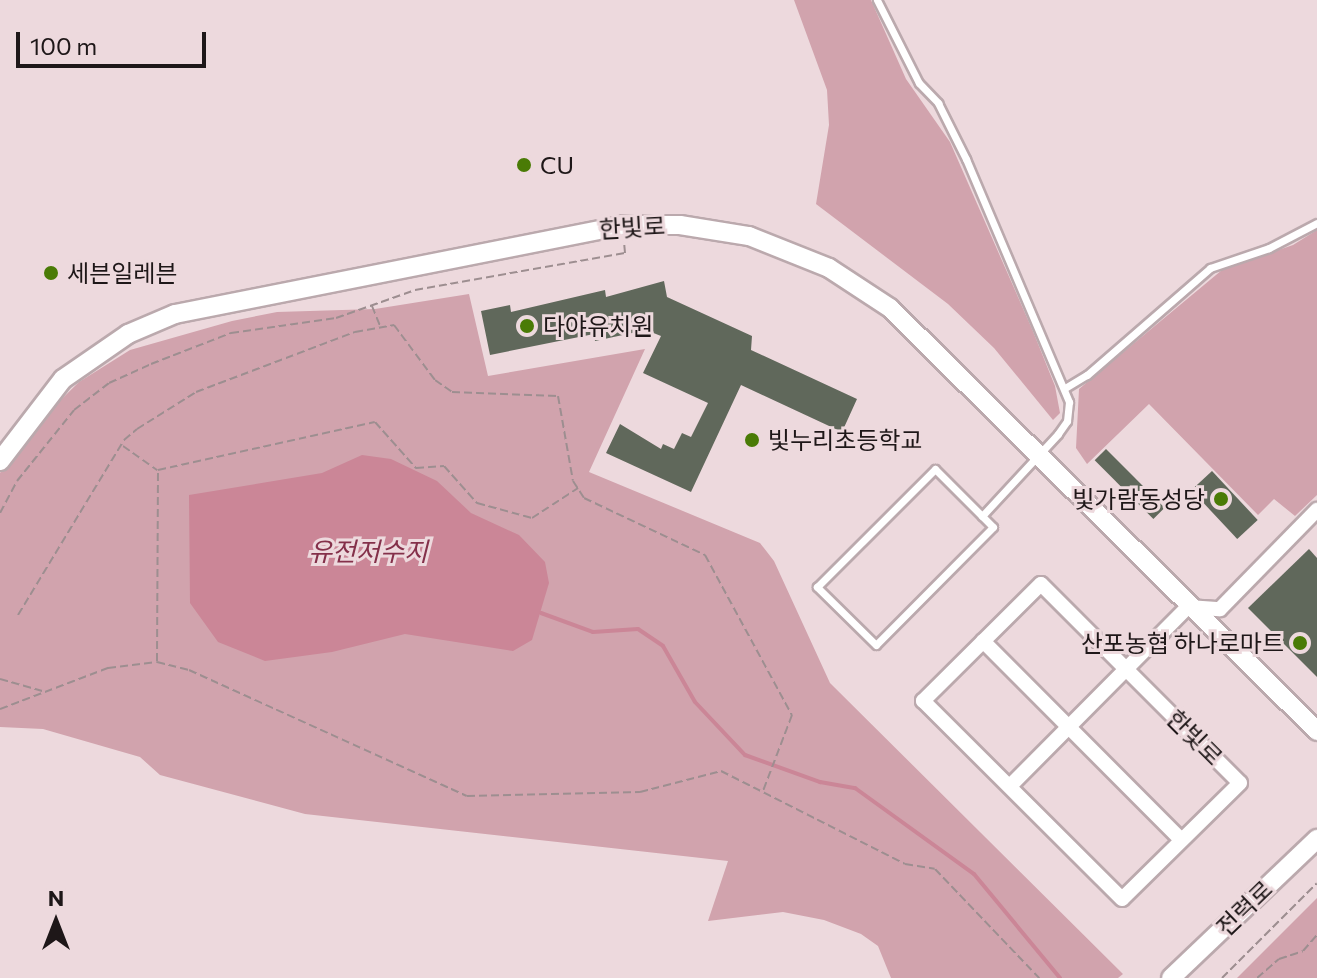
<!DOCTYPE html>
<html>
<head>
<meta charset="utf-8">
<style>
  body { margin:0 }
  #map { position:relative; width:1317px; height:978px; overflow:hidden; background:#edd9dd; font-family:Commissioner,"Noto Sans KR",sans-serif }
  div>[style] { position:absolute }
  .green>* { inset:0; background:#d1a3ad }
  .water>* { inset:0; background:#cb8697 }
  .stream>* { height:4px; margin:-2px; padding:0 2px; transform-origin:2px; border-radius:2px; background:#cb8697 }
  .building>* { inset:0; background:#60685b; transform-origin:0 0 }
  .path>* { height:2px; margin-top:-1px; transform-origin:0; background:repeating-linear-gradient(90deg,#9d8e90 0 8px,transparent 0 12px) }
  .roads { filter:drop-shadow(2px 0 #bba9ad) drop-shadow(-2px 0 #bba9ad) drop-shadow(0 2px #bba9ad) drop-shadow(0 -2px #bba9ad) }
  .service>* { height:7px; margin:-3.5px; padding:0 3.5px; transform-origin:3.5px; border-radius:3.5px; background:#fff }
  .minor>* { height:14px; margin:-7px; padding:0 7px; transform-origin:7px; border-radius:7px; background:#fff }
  .tertiary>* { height:18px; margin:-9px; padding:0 9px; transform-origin:9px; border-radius:9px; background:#fff }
  .dots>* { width:22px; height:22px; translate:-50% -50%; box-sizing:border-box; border:4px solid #edd9dd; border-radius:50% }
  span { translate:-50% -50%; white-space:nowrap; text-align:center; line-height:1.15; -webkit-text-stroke:6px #edd9dd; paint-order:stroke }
  .poi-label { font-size:24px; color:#1e1718 }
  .left { translate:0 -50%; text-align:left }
  .right { translate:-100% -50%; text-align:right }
  .street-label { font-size:24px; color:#1e1718 }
  .water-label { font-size:26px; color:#84304a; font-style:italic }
  .north { position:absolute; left:16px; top:882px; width:80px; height:80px; -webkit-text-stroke:6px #edd9dd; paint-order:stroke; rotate:0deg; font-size:22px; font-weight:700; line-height:32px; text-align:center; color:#1e1718 }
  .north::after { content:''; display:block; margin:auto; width:28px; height:36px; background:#1e1718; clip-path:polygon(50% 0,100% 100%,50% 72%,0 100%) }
  .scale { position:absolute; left:16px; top:32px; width:190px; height:36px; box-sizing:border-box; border:4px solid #1e1718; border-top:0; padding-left:10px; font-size:24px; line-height:28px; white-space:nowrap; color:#1e1718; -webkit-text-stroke:6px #edd9dd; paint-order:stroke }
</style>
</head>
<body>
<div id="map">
  <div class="green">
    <div style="clip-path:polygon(794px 0,871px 0,906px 79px,950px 142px,1032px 329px,1055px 386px,1060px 413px,1053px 420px,994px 348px,948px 304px,816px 204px,829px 125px,827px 90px)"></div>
    <div style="clip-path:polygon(1317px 230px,1317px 495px,1295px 516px,1274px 499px,1258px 515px,1149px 404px,1087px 464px,1076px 448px,1079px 389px,1222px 270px,1293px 245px)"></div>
    <div style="clip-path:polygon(469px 294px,488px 376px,645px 349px,589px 472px,760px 543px,774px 561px,830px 683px,1123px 974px,1118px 978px,891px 978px,878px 946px,861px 934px,824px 920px,783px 912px,708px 921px,728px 861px,305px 814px,160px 775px,140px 757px,43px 729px,0 727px,0 473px,26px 434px,79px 382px,130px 350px,232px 321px,277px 312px,375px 309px)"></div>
    <div style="clip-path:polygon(1317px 898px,1317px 978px,1237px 978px)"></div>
  </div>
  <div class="water">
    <div style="clip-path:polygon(362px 455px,391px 459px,437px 481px,471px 513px,519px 535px,545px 562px,549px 583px,532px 640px,513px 651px,405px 634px,332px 652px,265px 661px,218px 642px,190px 603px,189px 495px,322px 473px)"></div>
  </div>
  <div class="stream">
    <div style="left:541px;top:613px;width:55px;rotate:20.1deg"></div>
    <div style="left:593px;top:632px;width:45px;rotate:-3.8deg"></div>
    <div style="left:638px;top:629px;width:30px;rotate:34deg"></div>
    <div style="left:663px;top:646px;width:64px;rotate:60.3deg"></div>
    <div style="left:695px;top:702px;width:73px;rotate:46.7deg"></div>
    <div style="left:745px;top:755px;width:80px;rotate:19.8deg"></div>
    <div style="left:820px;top:782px;width:36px;rotate:10deg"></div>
    <div style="left:855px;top:788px;width:147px;rotate:35.9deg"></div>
    <div style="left:974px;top:874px;width:135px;rotate:50.4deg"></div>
  </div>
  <div class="building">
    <div style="clip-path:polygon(664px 281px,667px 297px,752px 336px,751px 350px,857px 399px,842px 432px,741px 385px,691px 492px,606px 453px,620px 424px,661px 449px,663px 444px,674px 449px,682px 433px,691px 437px,708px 403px,643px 373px,661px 336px,646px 330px,595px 341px,594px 334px,490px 355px,481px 311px,510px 305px,511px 312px,605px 290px,606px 297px)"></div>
    <div style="left:1106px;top:449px;width:83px;height:16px;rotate:45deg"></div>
    <div style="left:1212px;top:471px;width:67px;height:28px;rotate:47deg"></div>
    <div style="clip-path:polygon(1309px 549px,1317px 558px,1317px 677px,1248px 608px)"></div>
  </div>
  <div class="path">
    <div style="left:372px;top:306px;width:22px;rotate:68deg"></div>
    <div style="left:123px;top:446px;width:42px;rotate:35.2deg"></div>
    <div style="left:0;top:513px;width:36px;rotate:-62deg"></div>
    <div style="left:17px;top:481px;width:91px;rotate:-51.2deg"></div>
    <div style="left:74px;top:410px;width:44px;rotate:-37.6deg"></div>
    <div style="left:109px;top:383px;width:46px;rotate:-24.3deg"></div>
    <div style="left:151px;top:364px;width:86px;rotate:-21.2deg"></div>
    <div style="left:231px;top:333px;width:106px;rotate:-8.1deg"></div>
    <div style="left:336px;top:318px;width:84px;rotate:-19.5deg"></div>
    <div style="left:415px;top:290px;width:213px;rotate:-10deg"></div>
    <div style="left:625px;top:253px;width:11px;rotate:-95deg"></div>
    <div style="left:18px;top:615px;width:205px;rotate:-58.8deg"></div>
    <div style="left:124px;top:440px;width:17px;rotate:-40deg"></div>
    <div style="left:137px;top:429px;width:70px;rotate:-32.1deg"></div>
    <div style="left:196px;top:392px;width:170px;rotate:-20.7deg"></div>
    <div style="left:355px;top:332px;width:40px;rotate:-10deg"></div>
    <div style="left:394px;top:325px;width:69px;rotate:53.3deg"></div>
    <div style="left:435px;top:380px;width:21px;rotate:35deg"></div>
    <div style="left:452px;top:392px;width:106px;rotate:2.2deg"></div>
    <div style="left:558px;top:396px;width:86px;rotate:80deg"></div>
    <div style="left:573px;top:481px;width:20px;rotate:57deg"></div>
    <div style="left:584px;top:498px;width:134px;rotate:25.2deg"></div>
    <div style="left:705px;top:555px;width:182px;rotate:61.5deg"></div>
    <div style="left:792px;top:715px;width:81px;rotate:110.9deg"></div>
    <div style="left:157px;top:661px;width:191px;rotate:-89.7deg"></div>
    <div style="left:158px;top:470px;width:222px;rotate:-12.5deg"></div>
    <div style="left:375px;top:422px;width:62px;rotate:48.3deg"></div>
    <div style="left:416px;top:468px;width:28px;rotate:-4deg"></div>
    <div style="left:444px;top:466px;width:50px;rotate:48.3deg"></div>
    <div style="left:477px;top:503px;width:57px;rotate:15.3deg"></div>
    <div style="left:532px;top:518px;width:55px;rotate:-33.1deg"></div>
    <div style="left:0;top:679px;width:44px;rotate:15.9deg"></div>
    <div style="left:0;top:709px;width:116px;rotate:-20.8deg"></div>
    <div style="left:108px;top:668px;width:49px;rotate:-7deg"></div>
    <div style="left:157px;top:662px;width:33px;rotate:14deg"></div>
    <div style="left:189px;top:670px;width:305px;rotate:24.4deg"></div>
    <div style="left:467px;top:796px;width:173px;rotate:-1.3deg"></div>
    <div style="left:640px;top:792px;width:84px;rotate:-14.5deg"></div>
    <div style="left:721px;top:771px;width:206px;rotate:26.8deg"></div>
    <div style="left:905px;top:864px;width:30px;rotate:9deg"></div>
    <div style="left:935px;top:869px;width:151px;rotate:46.3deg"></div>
    <div style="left:1222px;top:978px;width:134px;rotate:-45deg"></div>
    <div style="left:1257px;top:978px;width:29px;rotate:-41deg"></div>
    <div style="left:1279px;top:959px;width:25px;rotate:-18deg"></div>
    <div style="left:1303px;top:951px;width:21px;rotate:-49deg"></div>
  </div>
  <div class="roads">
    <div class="service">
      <div style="left:877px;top:0;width:93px;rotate:63.2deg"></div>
      <div style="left:919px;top:83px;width:28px;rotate:46deg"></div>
      <div style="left:938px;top:103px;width:63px;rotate:63.4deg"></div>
      <div style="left:966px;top:159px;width:264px;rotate:67deg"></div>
      <div style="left:1069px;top:402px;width:19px;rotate:96deg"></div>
      <div style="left:1067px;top:421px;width:16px;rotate:125deg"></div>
      <div style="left:1058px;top:434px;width:112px;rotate:132.8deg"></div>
      <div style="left:1065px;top:388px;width:26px;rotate:-31deg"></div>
      <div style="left:1087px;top:375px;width:163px;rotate:-41deg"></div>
      <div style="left:1210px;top:268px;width:62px;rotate:-18.7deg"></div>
      <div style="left:1269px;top:248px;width:54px;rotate:-27.5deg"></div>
      <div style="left:935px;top:469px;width:82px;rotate:45deg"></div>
      <div style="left:993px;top:527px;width:166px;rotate:134.8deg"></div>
      <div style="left:876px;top:645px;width:83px;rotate:-135.5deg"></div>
      <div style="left:817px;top:587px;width:167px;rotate:-45deg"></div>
    </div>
    <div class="minor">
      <div style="left:1041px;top:584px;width:281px;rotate:45deg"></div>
      <div style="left:1240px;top:783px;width:165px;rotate:135.5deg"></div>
      <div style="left:1122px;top:899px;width:281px;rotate:-135.1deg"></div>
      <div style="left:923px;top:701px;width:166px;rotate:-44.8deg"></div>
      <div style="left:983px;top:641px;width:281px;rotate:45.1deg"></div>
      <div style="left:1010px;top:786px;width:252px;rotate:-45.2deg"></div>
      <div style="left:1188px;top:607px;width:32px;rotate:4deg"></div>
      <div style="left:1220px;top:609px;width:139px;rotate:-45.6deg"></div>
    </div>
    <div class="tertiary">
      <div style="left:0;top:461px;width:103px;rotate:-52.5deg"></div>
      <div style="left:63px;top:379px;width:79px;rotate:-34.7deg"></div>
      <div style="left:128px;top:334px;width:51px;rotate:-23.1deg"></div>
      <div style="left:175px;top:314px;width:457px;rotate:-11.2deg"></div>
      <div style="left:623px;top:225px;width:57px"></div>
      <div style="left:680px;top:225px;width:70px;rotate:9.1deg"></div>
      <div style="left:749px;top:236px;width:86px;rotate:21.8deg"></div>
      <div style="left:829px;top:268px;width:73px;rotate:33.3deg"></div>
      <div style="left:890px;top:308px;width:601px;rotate:44.73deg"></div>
      <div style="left:1171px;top:978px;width:202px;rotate:-43.6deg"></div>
    </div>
  </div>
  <div class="dots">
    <div style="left:524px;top:165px;background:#4a7b06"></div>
    <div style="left:51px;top:273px;background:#4a7b06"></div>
    <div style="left:527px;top:326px;background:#4a7b06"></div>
    <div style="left:752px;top:440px;background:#4a7b06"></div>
    <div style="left:1221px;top:499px;background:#4a7b06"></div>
    <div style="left:1300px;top:643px;background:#4a7b06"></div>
  </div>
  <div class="poi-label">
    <span class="left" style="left:540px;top:165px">CU</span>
    <span class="left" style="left:67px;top:273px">세븐일레븐</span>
    <span class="left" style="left:543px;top:326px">다야유치원</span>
    <span class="left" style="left:768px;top:440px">빛누리초등학교</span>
    <span class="right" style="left:1205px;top:499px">빛가람동성당</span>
    <span class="right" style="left:1284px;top:643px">산포농협 하나로마트</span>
  </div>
  <div class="street-label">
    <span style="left:632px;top:227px;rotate:-3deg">한빛로</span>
    <span style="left:1195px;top:737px;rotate:45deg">한빛로</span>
    <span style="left:1244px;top:908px;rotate:-44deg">전력로</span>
  </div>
  <div class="water-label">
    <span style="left:368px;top:551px">유전저수지</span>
  </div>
  <div class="north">N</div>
  <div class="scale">100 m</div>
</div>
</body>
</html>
